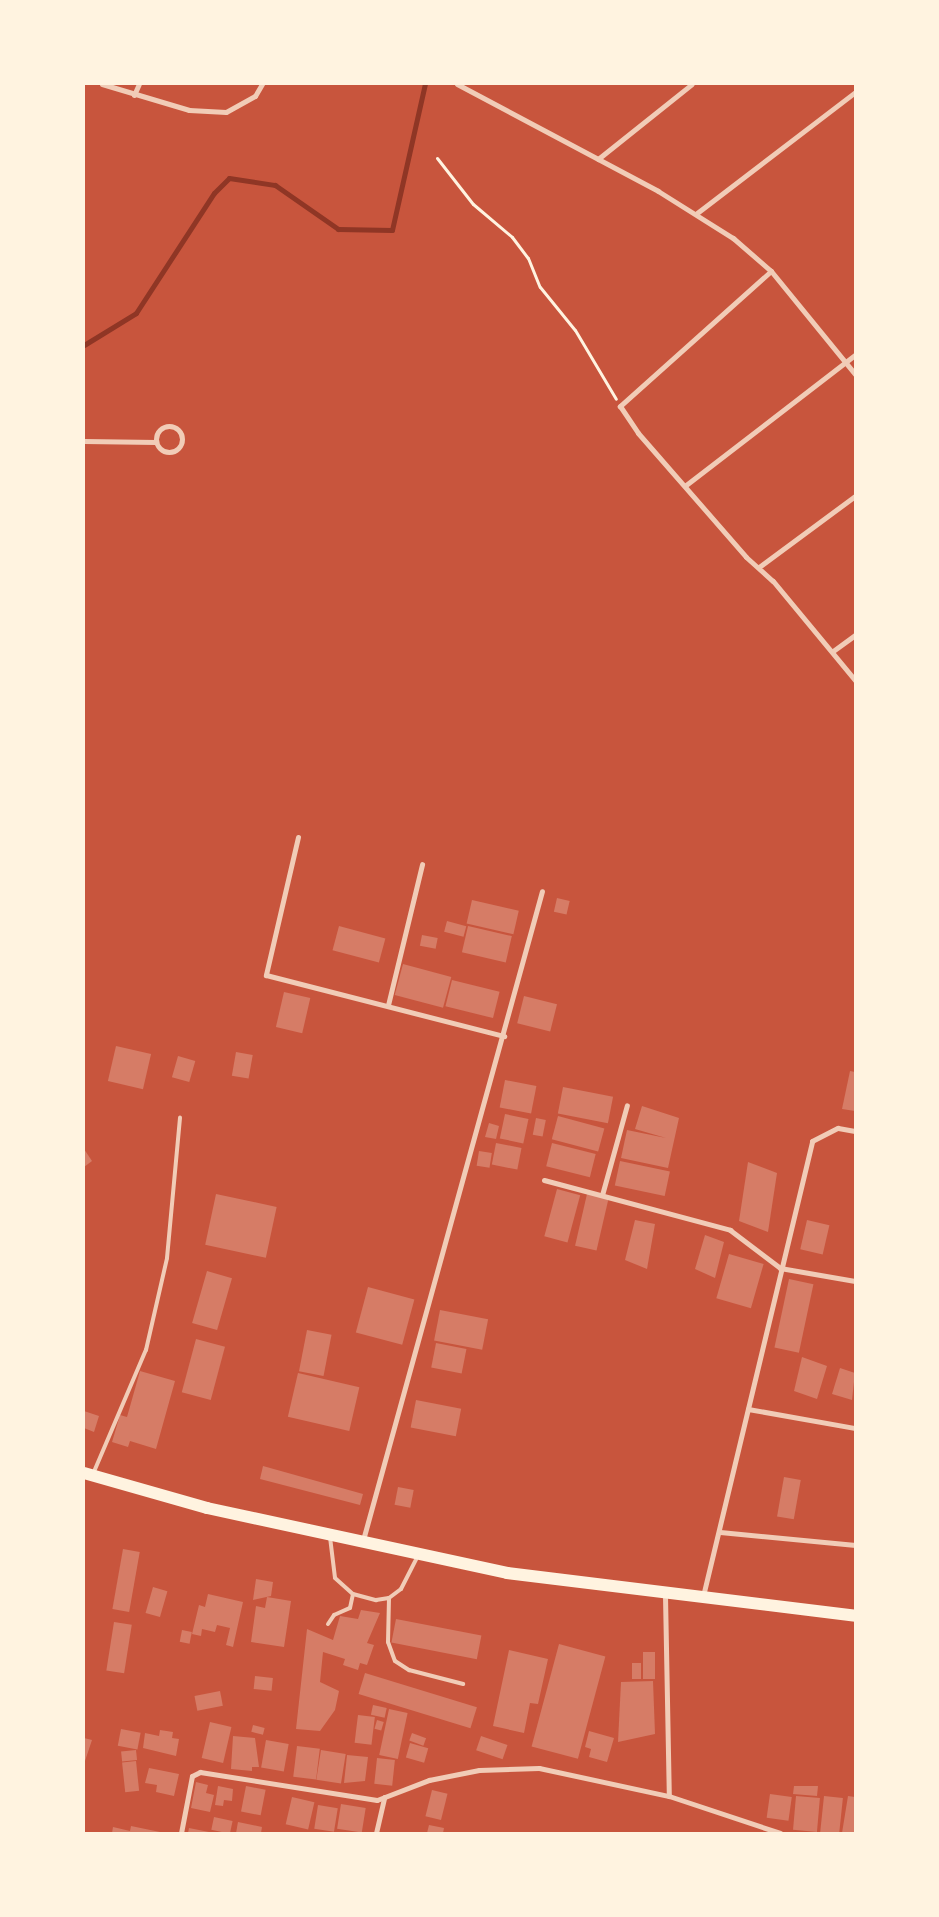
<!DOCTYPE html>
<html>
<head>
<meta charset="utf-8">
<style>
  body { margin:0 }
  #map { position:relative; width:939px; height:1917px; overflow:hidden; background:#c8553d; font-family:"DM Sans",sans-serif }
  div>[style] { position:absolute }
  .stream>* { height:5px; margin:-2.5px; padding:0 2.5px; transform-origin:2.5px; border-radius:2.5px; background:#8f3625 }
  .building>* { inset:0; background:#d67c66; transform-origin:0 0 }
  .path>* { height:3px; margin:-1.5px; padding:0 1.5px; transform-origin:1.5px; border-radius:1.5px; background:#fff3e0 }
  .service>* { height:4px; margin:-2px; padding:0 2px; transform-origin:2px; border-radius:2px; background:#f1ccb7 }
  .minor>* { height:5px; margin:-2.5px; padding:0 2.5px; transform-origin:2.5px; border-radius:2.5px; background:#f1ccb7 }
  .minor>.ring { margin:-2.5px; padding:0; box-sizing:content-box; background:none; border:5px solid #f1ccb7; border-radius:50% }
  .primary>* { height:12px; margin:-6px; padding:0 6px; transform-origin:6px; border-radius:6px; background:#fff3e0 }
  span { translate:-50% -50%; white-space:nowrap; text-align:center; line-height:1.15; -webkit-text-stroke:4px #fff3e0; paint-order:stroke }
  .frame { position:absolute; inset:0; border:85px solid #fff3e0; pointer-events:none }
</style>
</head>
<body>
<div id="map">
  <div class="stream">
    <div style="left:84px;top:345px;width:61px;rotate:-31.6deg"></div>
    <div style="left:136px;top:313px;width:143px;rotate:-57deg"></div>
    <div style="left:214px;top:193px;width:21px;rotate:-45deg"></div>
    <div style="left:229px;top:178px;width:47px;rotate:8.7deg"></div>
    <div style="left:275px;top:185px;width:77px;rotate:34.9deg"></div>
    <div style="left:338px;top:229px;width:54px;rotate:1.1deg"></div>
    <div style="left:392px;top:230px;width:150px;rotate:-77.3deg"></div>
  </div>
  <div class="building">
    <div style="left:557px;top:898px;width:13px;height:14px;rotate:13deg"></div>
    <div style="left:472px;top:900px;width:48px;height:24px;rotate:13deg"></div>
    <div style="left:447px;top:921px;width:20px;height:11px;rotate:15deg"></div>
    <div style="left:339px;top:926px;width:48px;height:25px;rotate:15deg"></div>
    <div style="left:468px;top:926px;width:45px;height:27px;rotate:13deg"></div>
    <div style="left:422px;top:935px;width:16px;height:11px;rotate:11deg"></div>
    <div style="left:403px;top:964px;width:50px;height:32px;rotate:15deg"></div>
    <div style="left:452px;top:980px;width:49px;height:27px;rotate:14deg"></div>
    <div style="left:284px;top:992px;width:27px;height:36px;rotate:13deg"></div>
    <div style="left:524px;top:996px;width:34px;height:28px;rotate:14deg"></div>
    <div style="left:116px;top:1046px;width:36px;height:36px;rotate:13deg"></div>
    <div style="left:236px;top:1052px;width:17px;height:24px;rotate:10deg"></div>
    <div style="left:178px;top:1056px;width:18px;height:22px;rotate:16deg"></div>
    <div style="clip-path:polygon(850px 1071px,855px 1072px,855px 1111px,842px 1109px)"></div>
    <div style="left:505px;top:1080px;width:32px;height:28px;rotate:11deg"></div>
    <div style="left:563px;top:1087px;width:51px;height:27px;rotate:11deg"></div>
    <div style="clip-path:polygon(642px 1106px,679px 1118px,668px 1168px,621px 1158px,627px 1130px,666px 1138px,635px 1129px)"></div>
    <div style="left:505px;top:1114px;width:24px;height:25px;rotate:12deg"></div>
    <div style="left:558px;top:1116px;width:48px;height:24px;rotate:15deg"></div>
    <div style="left:536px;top:1118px;width:10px;height:17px;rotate:11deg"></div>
    <div style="clip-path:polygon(489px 1123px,499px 1126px,496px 1139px,485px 1137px)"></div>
    <div style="left:496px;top:1143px;width:26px;height:22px;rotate:11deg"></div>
    <div style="left:552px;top:1143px;width:45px;height:24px;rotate:14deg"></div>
    <div style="clip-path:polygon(84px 1149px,92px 1161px,84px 1167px)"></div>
    <div style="left:479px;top:1151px;width:13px;height:15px;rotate:9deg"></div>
    <div style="left:620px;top:1161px;width:51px;height:25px;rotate:12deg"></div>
    <div style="clip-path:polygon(748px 1162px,777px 1173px,768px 1232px,739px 1221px)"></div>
    <div style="left:557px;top:1189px;width:24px;height:49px;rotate:15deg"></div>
    <div style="left:216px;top:1194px;width:62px;height:52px;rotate:12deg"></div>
    <div style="left:587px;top:1194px;width:22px;height:53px;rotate:13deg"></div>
    <div style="clip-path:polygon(635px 1220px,655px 1224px,647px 1269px,625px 1260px)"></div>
    <div style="left:807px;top:1220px;width:23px;height:30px;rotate:13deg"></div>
    <div style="clip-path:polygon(705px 1235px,724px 1242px,715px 1278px,695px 1269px)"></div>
    <div style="left:729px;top:1254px;width:36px;height:46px;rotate:16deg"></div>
    <div style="left:207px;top:1271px;width:26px;height:54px;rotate:16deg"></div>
    <div style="left:789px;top:1279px;width:25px;height:70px;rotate:12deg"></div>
    <div style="left:368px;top:1287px;width:48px;height:47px;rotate:15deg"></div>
    <div style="left:440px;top:1310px;width:49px;height:31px;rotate:11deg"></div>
    <div style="left:307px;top:1330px;width:25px;height:42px;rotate:11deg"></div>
    <div style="left:196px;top:1339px;width:30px;height:55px;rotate:15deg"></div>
    <div style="left:436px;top:1343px;width:31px;height:25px;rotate:11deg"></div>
    <div style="clip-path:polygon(802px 1357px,827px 1366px,817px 1399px,794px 1391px)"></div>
    <div style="clip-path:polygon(840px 1368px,855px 1373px,852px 1400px,832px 1394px)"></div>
    <div style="clip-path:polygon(140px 1371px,175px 1381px,156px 1449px,130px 1441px,128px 1447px,112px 1442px,120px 1415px,127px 1417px)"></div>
    <div style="left:298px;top:1373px;width:63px;height:45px;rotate:13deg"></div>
    <div style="left:416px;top:1400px;width:46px;height:28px;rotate:11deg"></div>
    <div style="clip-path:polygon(84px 1411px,99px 1416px,94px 1432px,84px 1428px)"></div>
    <div style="clip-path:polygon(263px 1466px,363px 1494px,360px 1505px,260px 1479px)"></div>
    <div style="left:784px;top:1477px;width:17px;height:40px;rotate:10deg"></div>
    <div style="left:398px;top:1487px;width:16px;height:18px;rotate:11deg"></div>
    <div style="left:123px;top:1549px;width:17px;height:61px;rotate:10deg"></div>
    <div style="clip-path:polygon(256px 1579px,273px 1582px,271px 1596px,253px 1600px)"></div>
    <div style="left:153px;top:1587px;width:15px;height:27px;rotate:16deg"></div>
    <div style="clip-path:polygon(208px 1594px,243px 1602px,233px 1647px,226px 1645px,230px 1628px,217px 1625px,215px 1632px,202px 1629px,201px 1636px,192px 1634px,199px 1605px,205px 1607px)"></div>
    <div style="clip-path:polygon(267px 1597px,291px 1601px,284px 1647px,251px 1642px,256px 1606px,265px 1608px)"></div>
    <div style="clip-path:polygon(361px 1610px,380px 1613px,367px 1643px,374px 1645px,367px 1665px,360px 1663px,358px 1670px,343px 1665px,345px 1659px,323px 1652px,320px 1682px,339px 1691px,335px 1710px,320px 1731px,296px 1729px,307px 1629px,333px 1640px,340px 1616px,358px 1619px)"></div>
    <div style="left:396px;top:1619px;width:87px;height:24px;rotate:11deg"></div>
    <div style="left:114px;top:1622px;width:18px;height:49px;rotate:9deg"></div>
    <div style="left:182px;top:1630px;width:10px;height:12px;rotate:11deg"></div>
    <div style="left:559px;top:1644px;width:48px;height:106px;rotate:15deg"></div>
    <div style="clip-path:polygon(509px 1650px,548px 1659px,538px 1704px,530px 1703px,524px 1733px,493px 1726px)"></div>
    <div style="left:643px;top:1652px;width:12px;height:27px"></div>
    <div style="left:632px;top:1663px;width:9px;height:16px"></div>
    <div style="left:365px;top:1673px;width:117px;height:22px;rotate:17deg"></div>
    <div style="left:255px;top:1676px;width:18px;height:13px;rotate:6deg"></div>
    <div style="clip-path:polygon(653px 1681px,655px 1734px,618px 1742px,621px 1682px)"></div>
    <div style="left:220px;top:1691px;width:15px;height:26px;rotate:79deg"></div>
    <div style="left:373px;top:1705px;width:14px;height:10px;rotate:12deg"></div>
    <div style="left:389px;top:1709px;width:19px;height:47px;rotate:12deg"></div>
    <div style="left:358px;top:1715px;width:17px;height:28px;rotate:7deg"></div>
    <div style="left:377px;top:1720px;width:7px;height:9px;rotate:16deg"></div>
    <div style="left:210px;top:1722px;width:22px;height:37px;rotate:13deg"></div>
    <div style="left:253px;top:1725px;width:12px;height:7px;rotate:14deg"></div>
    <div style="left:121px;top:1729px;width:20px;height:17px;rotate:11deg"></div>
    <div style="clip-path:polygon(160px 1730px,173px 1732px,172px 1738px,179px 1739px,176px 1756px,143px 1748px,145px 1733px,159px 1736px)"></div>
    <div style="clip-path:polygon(589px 1731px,614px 1738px,607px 1762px,589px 1757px,591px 1749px,585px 1747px)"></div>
    <div style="left:412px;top:1733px;width:15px;height:8px;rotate:20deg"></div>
    <div style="clip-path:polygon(233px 1736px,255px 1738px,259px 1767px,252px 1767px,252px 1771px,231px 1769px)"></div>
    <div style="left:481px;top:1736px;width:28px;height:15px;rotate:19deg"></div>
    <div style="clip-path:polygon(84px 1738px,92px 1740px,84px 1764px)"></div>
    <div style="left:266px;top:1740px;width:23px;height:28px;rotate:10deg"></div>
    <div style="left:410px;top:1743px;width:19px;height:15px;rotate:16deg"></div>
    <div style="left:297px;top:1746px;width:23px;height:31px;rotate:7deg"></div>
    <div style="left:136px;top:1750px;width:10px;height:15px;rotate:84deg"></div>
    <div style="left:321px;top:1750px;width:25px;height:30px;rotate:9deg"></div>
    <div style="clip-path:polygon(347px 1755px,368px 1757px,365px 1781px,344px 1783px)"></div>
    <div style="left:377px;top:1758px;width:18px;height:26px;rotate:6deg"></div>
    <div style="left:136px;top:1761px;width:30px;height:14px;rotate:84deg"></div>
    <div style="clip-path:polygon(149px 1768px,179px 1774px,174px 1796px,156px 1792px,157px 1785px,145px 1783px)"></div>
    <div style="clip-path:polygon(196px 1782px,208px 1785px,206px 1793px,214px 1795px,210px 1812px,191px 1808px)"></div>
    <div style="clip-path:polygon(218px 1786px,233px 1789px,232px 1801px,224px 1800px,223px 1806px,215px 1805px)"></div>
    <div style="left:246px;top:1786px;width:20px;height:26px;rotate:11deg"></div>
    <div style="clip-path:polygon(794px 1786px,818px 1786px,817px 1796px,793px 1794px)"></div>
    <div style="left:432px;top:1790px;width:16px;height:27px;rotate:14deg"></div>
    <div style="left:770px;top:1794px;width:22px;height:24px;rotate:8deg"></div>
    <div style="left:796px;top:1796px;width:24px;height:34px;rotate:5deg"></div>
    <div style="left:824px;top:1796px;width:19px;height:37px;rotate:6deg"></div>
    <div style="clip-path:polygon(848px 1796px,855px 1797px,854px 1833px,842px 1833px)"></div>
    <div style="left:292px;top:1797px;width:23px;height:28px;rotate:13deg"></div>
    <div style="left:341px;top:1804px;width:25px;height:25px;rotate:9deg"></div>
    <div style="left:318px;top:1805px;width:20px;height:24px;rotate:9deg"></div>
    <div style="left:214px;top:1817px;width:19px;height:13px;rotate:12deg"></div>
    <div style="clip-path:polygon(238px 1822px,262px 1827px,261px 1833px,236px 1833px)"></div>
    <div style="clip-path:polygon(429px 1825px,444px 1828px,443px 1833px,427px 1833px)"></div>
    <div style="clip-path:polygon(131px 1826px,160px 1832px,160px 1833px,112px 1833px,113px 1827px,130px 1831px)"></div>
    <div style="clip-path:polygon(189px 1828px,209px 1832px,209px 1833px,188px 1833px)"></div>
  </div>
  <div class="path">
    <div style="left:437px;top:158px;width:58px;rotate:52deg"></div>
    <div style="left:473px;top:204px;width:51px;rotate:40.2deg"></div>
    <div style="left:512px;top:237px;width:26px;rotate:53deg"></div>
    <div style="left:528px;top:258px;width:31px;rotate:68deg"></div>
    <div style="left:540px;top:287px;width:55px;rotate:50.9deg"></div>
    <div style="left:575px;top:330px;width:80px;rotate:59.3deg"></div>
  </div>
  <div class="service">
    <div style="left:93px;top:1474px;width:135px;rotate:-66.9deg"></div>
    <div style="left:146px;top:1350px;width:94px;rotate:-77.1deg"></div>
    <div style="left:167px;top:1258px;width:141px;rotate:-84.7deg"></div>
    <div style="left:330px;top:1537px;width:41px;rotate:83deg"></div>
    <div style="left:335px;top:1578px;width:24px;rotate:42deg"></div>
    <div style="left:353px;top:1594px;width:24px;rotate:15deg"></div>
    <div style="left:376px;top:1600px;width:13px;rotate:-9deg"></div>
    <div style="left:389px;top:1598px;width:15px;rotate:-37deg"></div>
    <div style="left:401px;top:1589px;width:36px;rotate:-63deg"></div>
    <div style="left:389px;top:1598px;width:44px;rotate:91.3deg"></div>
    <div style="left:388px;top:1642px;width:20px;rotate:70deg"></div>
    <div style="left:395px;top:1661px;width:17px;rotate:33deg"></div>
    <div style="left:409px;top:1670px;width:56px;rotate:14.5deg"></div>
    <div style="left:328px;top:1624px;width:11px;rotate:-56deg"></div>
    <div style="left:334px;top:1615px;width:17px;rotate:-24deg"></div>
    <div style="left:350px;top:1608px;width:14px;rotate:-78deg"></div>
  </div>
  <div class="minor">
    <div style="left:102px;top:84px;width:91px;rotate:16.6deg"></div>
    <div style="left:189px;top:110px;width:37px;rotate:3deg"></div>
    <div style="left:226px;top:112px;width:33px;rotate:-29deg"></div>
    <div style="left:255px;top:96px;width:14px;rotate:-60deg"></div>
    <div style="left:457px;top:84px;width:228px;rotate:28deg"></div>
    <div style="left:658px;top:191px;width:89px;rotate:32.1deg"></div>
    <div style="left:733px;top:238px;width:50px;rotate:41deg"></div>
    <div style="left:771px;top:271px;width:133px;rotate:50.8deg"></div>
    <div style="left:134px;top:95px;width:12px;rotate:-66deg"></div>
    <div style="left:598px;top:159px;width:120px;rotate:-38.6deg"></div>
    <div style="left:697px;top:213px;width:199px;rotate:-37.4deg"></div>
    <div style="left:771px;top:271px;width:203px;rotate:138.2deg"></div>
    <div style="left:620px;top:406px;width:32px;rotate:56deg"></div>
    <div style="left:638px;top:433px;width:164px;rotate:48.9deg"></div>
    <div style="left:746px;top:557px;width:36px;rotate:42deg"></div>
    <div style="left:773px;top:581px;width:129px;rotate:50.4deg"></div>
    <div class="ring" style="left:156px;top:426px;width:21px;height:21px"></div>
    <div style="left:84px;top:441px;width:72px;rotate:0.8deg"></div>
    <div style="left:686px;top:485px;width:213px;rotate:-37.6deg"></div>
    <div style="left:759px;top:567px;width:119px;rotate:-36.5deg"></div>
    <div style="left:833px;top:651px;width:27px;rotate:-36deg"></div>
    <div style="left:298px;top:837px;width:142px;rotate:103.1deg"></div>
    <div style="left:266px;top:975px;width:246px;rotate:14.4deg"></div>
    <div style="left:388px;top:1005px;width:145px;rotate:-76.4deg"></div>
    <div style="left:544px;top:1180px;width:193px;rotate:15deg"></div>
    <div style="left:730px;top:1230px;width:63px;rotate:37.2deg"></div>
    <div style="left:780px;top:1268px;width:76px;rotate:9.8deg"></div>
    <div style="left:602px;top:1195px;width:93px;rotate:-74.5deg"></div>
    <div style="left:748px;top:1409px;width:109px;rotate:10.1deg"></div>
    <div style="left:720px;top:1532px;width:136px;rotate:5.5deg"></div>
    <div style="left:363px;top:1540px;width:673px;rotate:-74.58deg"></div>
    <div style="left:665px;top:1596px;width:200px;rotate:88.9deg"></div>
    <div style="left:703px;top:1596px;width:468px;rotate:-76.5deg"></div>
    <div style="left:812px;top:1141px;width:29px;rotate:-27deg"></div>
    <div style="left:838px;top:1128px;width:17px;rotate:10deg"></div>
    <div style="left:181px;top:1833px;width:58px;rotate:-79.1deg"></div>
    <div style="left:192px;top:1776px;width:9px;rotate:-27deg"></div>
    <div style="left:200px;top:1772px;width:179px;rotate:9deg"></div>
    <div style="left:377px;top:1800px;width:56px;rotate:-21deg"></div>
    <div style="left:429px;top:1780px;width:51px;rotate:-11.3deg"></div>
    <div style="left:479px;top:1770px;width:60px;rotate:-1.9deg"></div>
    <div style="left:539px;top:1768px;width:133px;rotate:12.2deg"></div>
    <div style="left:669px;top:1796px;width:117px;rotate:18.4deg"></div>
    <div style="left:376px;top:1833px;width:37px;rotate:-77deg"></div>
  </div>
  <div class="primary">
    <div style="left:84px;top:1473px;width:128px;rotate:15.9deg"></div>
    <div style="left:207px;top:1508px;width:307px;rotate:12.2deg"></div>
    <div style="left:507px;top:1573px;width:351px;rotate:7deg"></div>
  </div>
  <div class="frame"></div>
</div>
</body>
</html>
